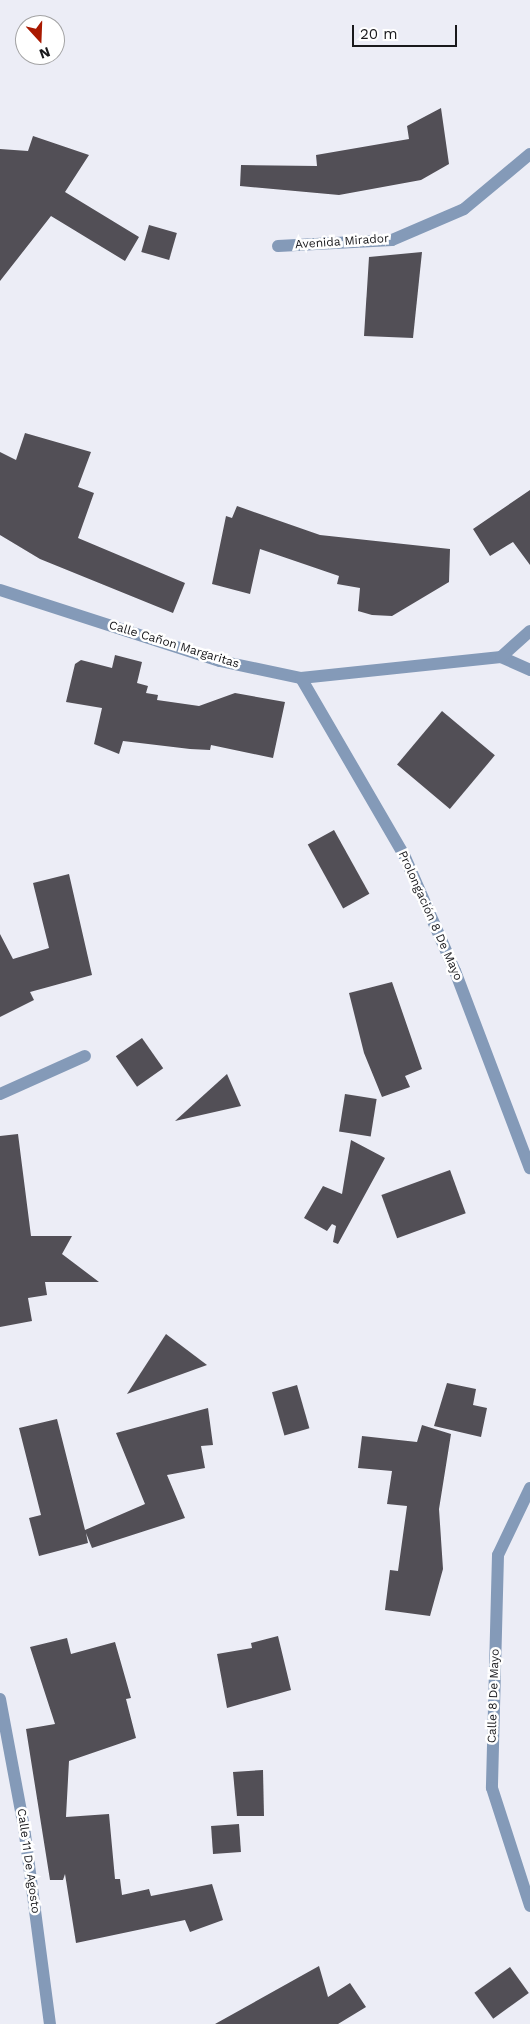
<!DOCTYPE html>
<html>
<head>
<meta charset="utf-8">
<style>
  body { margin:0 }
  #map { position:relative; width:530px; height:2024px; overflow:hidden; background:#ecedf6; font-family:"Work Sans",sans-serif }
  div>[style] { position:absolute }
  .building>* { inset:0; background:#524f56; transform-origin:0 0 }
  .minor>* { height:12px; margin:-6px; padding:0 6px; transform-origin:6px; border-radius:6px; background:#849ab8 }
  span { translate:-50% -50%; white-space:nowrap; text-align:center; line-height:1.15; -webkit-text-stroke:5px #fff; paint-order:stroke }
  .street-label { font-size:12px; color:#19191c }
  .north { position:absolute; left:15px; top:15px; width:50px; height:50px; box-sizing:border-box; background:#fff; border:1px solid #a3a3a4; border-radius:50%; rotate:160deg; font-size:14px; font-weight:700; line-height:20px; text-align:center; color:#19191c }
  .north::after { content:''; display:block; margin:auto; width:18px; height:22px; background:#a91900; clip-path:polygon(50% 0,100% 100%,50% 72%,0 100%) }
  .scale { position:absolute; left:352px; top:25px; width:105px; height:22px; box-sizing:border-box; border:2px solid #19191c; border-top:0; padding-left:6px; font-size:15px; line-height:18px; white-space:nowrap; color:#19191c; -webkit-text-stroke:4px #fff; paint-order:stroke }
</style>
</head>
<body>
<div id="map">
  <div class="building">
    <div style="clip-path:polygon(441px 108px,449px 164px,421px 180px,339px 195px,240px 186px,241px 165px,317px 166px,316px 155px,409px 139px,407px 126px)"></div>
    <div style="clip-path:polygon(33px 136px,89px 155px,65px 192px,139px 237px,125px 261px,51px 216px,0 281px,0 149px,28px 151px)"></div>
    <div style="left:149px;top:225px;width:29px;height:28px;rotate:16deg"></div>
    <div style="clip-path:polygon(422px 252px,413px 338px,364px 336px,369px 257px)"></div>
    <div style="clip-path:polygon(25px 433px,91px 452px,78px 487px,94px 493px,78px 538px,185px 583px,173px 613px,40px 559px,0 535px,0 452px,16px 460px)"></div>
    <div style="clip-path:polygon(530px 490px,530px 565px,513px 542px,490px 556px,473px 529px)"></div>
    <div style="clip-path:polygon(237px 506px,320px 535px,450px 549px,449px 582px,392px 616px,372px 615px,358px 611px,360px 588px,337px 584px,339px 576px,260px 549px,250px 594px,212px 584px,226px 516px,232px 518px)"></div>
    <div style="clip-path:polygon(115px 655px,142px 662px,137px 683px,148px 686px,146px 693px,158px 695px,157px 700px,199px 706px,235px 693px,285px 702px,273px 758px,211px 745px,210px 750px,190px 749px,123px 741px,119px 754px,94px 744px,102px 708px,66px 702px,75px 664px,81px 660px,112px 668px)"></div>
    <div style="left:442px;top:711px;width:69px;height:70px;rotate:40deg"></div>
    <div style="left:334px;top:830px;width:73px;height:30px;rotate:61deg"></div>
    <div style="clip-path:polygon(69px 874px,92px 975px,30px 992px,34px 1000px,0 1017px,0 934px,13px 959px,49px 948px,33px 883px)"></div>
    <div style="clip-path:polygon(392px 982px,422px 1069px,405px 1076px,410px 1087px,382px 1097px,364px 1053px,349px 993px)"></div>
    <div style="left:142px;top:1038px;width:37px;height:32px;rotate:55deg"></div>
    <div style="clip-path:polygon(227px 1074px,241px 1106px,175px 1121px)"></div>
    <div style="left:345px;top:1094px;width:32px;height:38px;rotate:9deg"></div>
    <div style="clip-path:polygon(18px 1134px,31px 1236px,72px 1236px,62px 1254px,99px 1282px,45px 1282px,47px 1295px,28px 1298px,32px 1321px,0 1327px,0 1136px)"></div>
    <div style="clip-path:polygon(351px 1140px,385px 1158px,338px 1244px,333px 1242px,336px 1226px,332px 1224px,327px 1231px,304px 1218px,323px 1186px,342px 1194px)"></div>
    <div style="left:450px;top:1170px;width:46px;height:73px;rotate:70deg"></div>
    <div style="clip-path:polygon(166px 1334px,207px 1365px,127px 1394px)"></div>
    <div style="clip-path:polygon(447px 1383px,476px 1389px,473px 1405px,487px 1408px,481px 1437px,434px 1426px)"></div>
    <div style="left:297px;top:1385px;width:45px;height:26px;rotate:74deg"></div>
    <div style="clip-path:polygon(208px 1408px,213px 1445px,201px 1446px,205px 1468px,167px 1475px,185px 1518px,92px 1548px,86px 1533px,88px 1543px,39px 1556px,29px 1518px,41px 1515px,19px 1428px,57px 1419px,85px 1530px,145px 1504px,116px 1433px)"></div>
    <div style="clip-path:polygon(422px 1425px,451px 1434px,439px 1509px,443px 1569px,430px 1616px,385px 1610px,390px 1570px,398px 1571px,407px 1506px,387px 1504px,392px 1471px,358px 1468px,362px 1436px,417px 1442px)"></div>
    <div style="clip-path:polygon(278px 1636px,291px 1690px,227px 1708px,217px 1654px,252px 1648px,251px 1643px)"></div>
    <div style="clip-path:polygon(67px 1638px,71px 1654px,115px 1642px,131px 1698px,126px 1699px,136px 1738px,69px 1761px,66px 1817px,109px 1814px,115px 1879px,120px 1879px,122px 1895px,149px 1889px,151px 1896px,212px 1884px,223px 1920px,190px 1932px,185px 1920px,76px 1943px,65px 1874px,63px 1880px,50px 1880px,26px 1729px,55px 1724px,30px 1647px)"></div>
    <div style="clip-path:polygon(263px 1770px,264px 1816px,237px 1816px,233px 1772px)"></div>
    <div style="left:239px;top:1824px;width:28px;height:28px;rotate:86deg"></div>
    <div style="clip-path:polygon(319px 1966px,328px 1997px,350px 1983px,366px 2007px,338px 2024px,215px 2024px)"></div>
    <div style="left:510px;top:1967px;width:32px;height:44px;rotate:54deg"></div>
  </div>
  <div class="minor">
    <div style="left:278px;top:246px;width:114px;rotate:-3deg"></div>
    <div style="left:392px;top:240px;width:78px;rotate:-23.3deg"></div>
    <div style="left:464px;top:209px;width:86px;rotate:-39.8deg"></div>
    <div style="left:0;top:590px;width:231px;rotate:17.9deg"></div>
    <div style="left:220px;top:661px;width:83px;rotate:11.9deg"></div>
    <div style="left:301px;top:678px;width:201px;rotate:-6deg"></div>
    <div style="left:501px;top:657px;width:32px;rotate:24deg"></div>
    <div style="left:501px;top:657px;width:39px;rotate:-42deg"></div>
    <div style="left:301px;top:678px;width:205px;rotate:59.8deg"></div>
    <div style="left:404px;top:855px;width:127px;rotate:66.3deg"></div>
    <div style="left:455px;top:971px;width:211px;rotate:69.2deg"></div>
    <div style="left:0;top:1094px;width:93px;rotate:-24.1deg"></div>
    <div style="left:530px;top:1488px;width:74px;rotate:115.5deg"></div>
    <div style="left:498px;top:1555px;width:233px;rotate:91.5deg"></div>
    <div style="left:492px;top:1788px;width:124px;rotate:72.1deg"></div>
    <div style="left:0;top:1699px;width:130px;rotate:79.4deg"></div>
    <div style="left:24px;top:1827px;width:199px;rotate:82.5deg"></div>
  </div>
  <div class="street-label">
    <span style="left:342px;top:242px;rotate:-4deg">Avenida Mirador</span>
    <span style="left:174px;top:645px;rotate:17deg">Calle Cañon Margaritas</span>
    <span style="left:430px;top:916px;rotate:66deg">Prolongación 8 De Mayo</span>
    <span style="left:494px;top:1696px;rotate:-88deg">Calle 8 De Mayo</span>
    <span style="left:28px;top:1861px;rotate:82deg">Calle 11 De Agosto</span>
  </div>
  <div class="north">N</div>
  <div class="scale">20 m</div>
</div>
</body>
</html>
